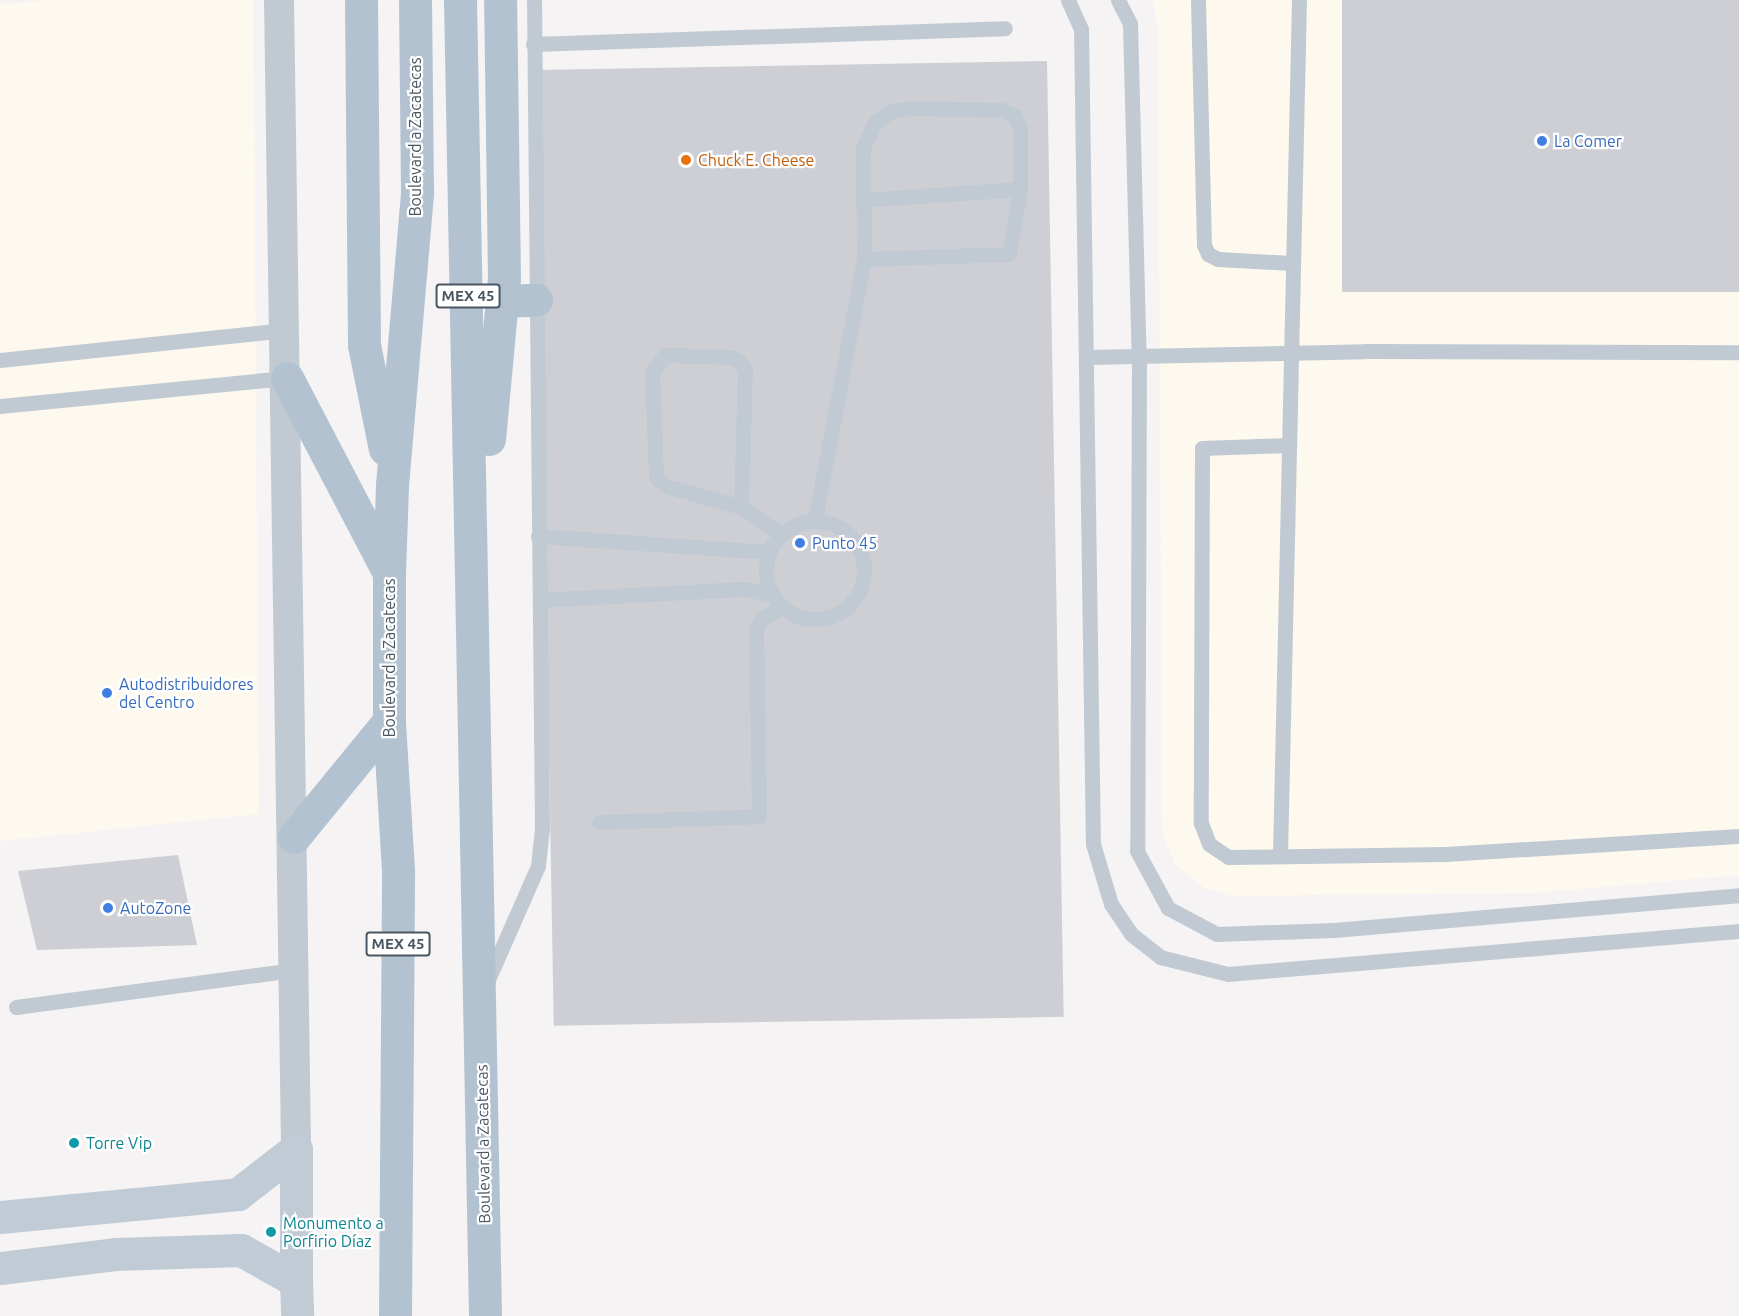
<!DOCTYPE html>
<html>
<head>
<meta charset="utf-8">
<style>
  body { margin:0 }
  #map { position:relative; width:1739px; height:1316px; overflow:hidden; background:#f5f3f3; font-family:Ubuntu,sans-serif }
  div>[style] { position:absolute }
  .commercial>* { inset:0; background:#fdf9ef }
  .building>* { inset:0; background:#cdcfd5; transform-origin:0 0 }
  .lane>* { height:15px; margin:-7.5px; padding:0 7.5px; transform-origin:7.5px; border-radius:7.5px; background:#c1cad2 }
  .lane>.ring { margin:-7.5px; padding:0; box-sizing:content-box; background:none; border:15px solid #c1cad2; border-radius:50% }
  .street>* { height:30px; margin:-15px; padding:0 15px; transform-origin:15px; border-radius:15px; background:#c1cad2 }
  .secondary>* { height:33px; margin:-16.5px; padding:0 16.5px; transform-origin:16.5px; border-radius:16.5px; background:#c1cbd6 }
  .primary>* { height:33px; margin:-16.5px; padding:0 16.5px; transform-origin:16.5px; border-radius:16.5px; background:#b3c2d1 }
  .dots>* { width:16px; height:16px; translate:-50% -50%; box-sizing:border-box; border:3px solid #fff; border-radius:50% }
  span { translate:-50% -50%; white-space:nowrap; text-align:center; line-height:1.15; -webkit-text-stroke:4.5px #fff; paint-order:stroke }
  .shield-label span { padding:2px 4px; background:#fff; border:2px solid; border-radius:4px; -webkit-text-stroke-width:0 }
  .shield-label { font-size:15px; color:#4a5661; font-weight:700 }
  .street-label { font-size:16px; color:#4a5661 }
  .shop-label { font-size:16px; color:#366cbe }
  .left { translate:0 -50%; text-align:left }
  .food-label { font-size:16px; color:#c56008 }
  .culture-label { font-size:16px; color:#0d838f }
</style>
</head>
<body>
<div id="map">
  <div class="commercial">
    <div style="clip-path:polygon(47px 0,253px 0,259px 814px,0 841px,0 5px)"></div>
    <div style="clip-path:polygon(1153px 0,1739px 0,1739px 875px,1533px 893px,1231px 896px,1204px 888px,1174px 863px,1162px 830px,1158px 29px)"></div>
  </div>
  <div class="building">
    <div style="left:1342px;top:0;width:397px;height:292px"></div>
    <div style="left:1047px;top:61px;width:956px;height:510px;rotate:89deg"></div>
    <div style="clip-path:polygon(178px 855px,197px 945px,37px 950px,18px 871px)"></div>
  </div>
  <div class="lane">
    <div style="left:1068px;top:0;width:32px;rotate:66deg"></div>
    <div style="left:1081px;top:29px;width:815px;rotate:89.16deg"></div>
    <div style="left:1093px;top:844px;width:63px;rotate:73.3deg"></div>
    <div style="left:1111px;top:904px;width:36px;rotate:56deg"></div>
    <div style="left:1131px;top:934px;width:37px;rotate:38deg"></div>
    <div style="left:1160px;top:957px;width:70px;rotate:14deg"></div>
    <div style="left:1228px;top:974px;width:513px;rotate:-4.81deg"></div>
    <div style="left:1118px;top:0;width:27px;rotate:63deg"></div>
    <div style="left:1130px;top:24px;width:333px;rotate:88.5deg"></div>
    <div style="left:1139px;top:357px;width:494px;rotate:90.2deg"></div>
    <div style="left:1137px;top:851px;width:65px;rotate:61.5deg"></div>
    <div style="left:1168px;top:908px;width:55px;rotate:28deg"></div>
    <div style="left:1217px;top:934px;width:117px;rotate:-2deg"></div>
    <div style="left:1334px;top:930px;width:407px;rotate:-4.9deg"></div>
    <div style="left:1198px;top:0;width:245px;rotate:88.6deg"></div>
    <div style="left:1204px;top:245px;width:10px;rotate:66deg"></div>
    <div style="left:1208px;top:254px;width:11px;rotate:27deg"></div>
    <div style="left:1218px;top:259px;width:73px;rotate:3.1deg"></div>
    <div style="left:533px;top:44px;width:472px;rotate:-1.9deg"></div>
    <div style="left:862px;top:200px;width:158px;rotate:-4deg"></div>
    <div style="left:665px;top:355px;width:65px;rotate:1.8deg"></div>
    <div style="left:730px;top:357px;width:10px;rotate:24deg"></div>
    <div style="left:739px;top:361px;width:11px;rotate:56deg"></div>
    <div style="left:745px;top:370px;width:137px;rotate:91.7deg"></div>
    <div style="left:741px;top:507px;width:78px;rotate:-164.4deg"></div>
    <div style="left:666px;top:486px;width:13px;rotate:-138deg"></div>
    <div style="left:656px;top:477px;width:104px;rotate:-92.2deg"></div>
    <div style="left:652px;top:373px;width:22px;rotate:-54deg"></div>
    <div style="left:1088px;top:357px;width:277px;rotate:-1.2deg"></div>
    <div style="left:1365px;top:351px;width:374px;rotate:0.2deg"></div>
    <div style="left:0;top:360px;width:287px;rotate:-6deg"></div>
    <div style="left:0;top:406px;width:288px;rotate:-5.6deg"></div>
    <div style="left:1289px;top:445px;width:87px;rotate:178deg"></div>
    <div style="left:1202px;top:448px;width:375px;rotate:90.2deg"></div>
    <div style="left:1201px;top:823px;width:22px;rotate:69deg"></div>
    <div style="left:1209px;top:844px;width:23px;rotate:34deg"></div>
    <div style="left:1228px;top:857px;width:217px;rotate:-0.8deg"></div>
    <div style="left:1445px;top:854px;width:295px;rotate:-3.5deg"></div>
    <div style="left:741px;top:507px;width:48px;rotate:34deg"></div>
    <div style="left:815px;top:520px;width:266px;rotate:-79.4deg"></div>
    <div style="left:864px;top:259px;width:111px;rotate:-90.5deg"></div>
    <div style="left:863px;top:148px;width:29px;rotate:-65deg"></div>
    <div style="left:875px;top:122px;width:18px;rotate:-34deg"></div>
    <div style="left:890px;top:112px;width:19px;rotate:-12deg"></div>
    <div style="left:909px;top:108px;width:93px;rotate:1.2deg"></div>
    <div style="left:1002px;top:110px;width:14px;rotate:25deg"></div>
    <div style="left:1015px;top:116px;width:12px;rotate:66deg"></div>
    <div style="left:1020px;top:127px;width:62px;rotate:90deg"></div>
    <div style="left:1020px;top:189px;width:66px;rotate:99.6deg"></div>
    <div style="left:1009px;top:254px;width:145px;rotate:178deg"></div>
    <div class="ring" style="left:766px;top:521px;width:83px;height:83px"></div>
    <div style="left:538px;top:536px;width:232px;rotate:4deg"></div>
    <div style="left:540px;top:600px;width:203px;rotate:-3.1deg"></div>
    <div style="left:743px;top:589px;width:29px;rotate:10deg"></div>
    <div style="left:599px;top:822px;width:160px;rotate:-2.1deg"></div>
    <div style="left:759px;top:816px;width:186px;rotate:-90.9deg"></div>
    <div style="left:756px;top:630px;width:12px;rotate:-66deg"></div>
    <div style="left:761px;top:619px;width:24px;rotate:-30deg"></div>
    <div style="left:1280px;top:856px;width:856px;rotate:-88.73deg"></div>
    <div style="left:487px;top:982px;width:127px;rotate:-66.3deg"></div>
    <div style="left:538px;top:866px;width:37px;rotate:-84deg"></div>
    <div style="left:542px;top:829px;width:829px;rotate:-90.55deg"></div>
    <div style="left:16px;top:1007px;width:279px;rotate:-7.6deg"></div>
  </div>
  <div class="street">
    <div style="left:279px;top:0;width:1149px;rotate:89.15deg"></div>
  </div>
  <div class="secondary">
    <div style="left:0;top:1217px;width:239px;rotate:-5.5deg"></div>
    <div style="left:238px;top:1194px;width:73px;rotate:-37.8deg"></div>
    <div style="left:0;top:1268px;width:116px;rotate:-6.9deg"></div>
    <div style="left:115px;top:1254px;width:126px;rotate:-1.8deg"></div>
    <div style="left:241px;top:1250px;width:63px;rotate:29.4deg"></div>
    <div style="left:296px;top:1281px;width:35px;rotate:88deg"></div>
    <div style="left:296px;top:1281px;width:132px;rotate:-90deg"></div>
  </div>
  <div class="primary">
    <div style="left:361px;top:0;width:345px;rotate:89.5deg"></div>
    <div style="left:364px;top:345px;width:106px;rotate:78.6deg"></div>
    <div style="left:460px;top:0;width:1316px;rotate:88.91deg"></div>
    <div style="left:502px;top:301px;width:34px;rotate:-2deg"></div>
    <div style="left:287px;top:378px;width:218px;rotate:62.4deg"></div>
    <div style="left:489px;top:439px;width:162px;rotate:-84.7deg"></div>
    <div style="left:504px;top:278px;width:278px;rotate:-90.8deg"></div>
    <div style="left:294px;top:837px;width:150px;rotate:-50.7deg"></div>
    <div style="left:395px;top:1316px;width:446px;rotate:-89.6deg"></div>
    <div style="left:398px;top:870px;width:149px;rotate:-93.5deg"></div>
    <div style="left:389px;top:721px;width:149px;rotate:-90deg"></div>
    <div style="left:389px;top:572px;width:87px;rotate:-88deg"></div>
    <div style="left:392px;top:485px;width:295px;rotate:-85.1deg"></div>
    <div style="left:417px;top:191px;width:191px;rotate:-90.6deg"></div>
  </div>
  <div class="dots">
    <div style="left:1542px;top:141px;background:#3f7fe0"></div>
    <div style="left:686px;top:160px;background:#e8710a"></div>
    <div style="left:800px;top:543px;background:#3f7fe0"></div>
    <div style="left:107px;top:693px;background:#3f7fe0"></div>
    <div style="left:108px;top:908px;background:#3f7fe0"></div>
    <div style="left:74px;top:1143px;background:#0f9aa8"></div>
    <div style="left:271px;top:1232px;background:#0f9aa8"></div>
  </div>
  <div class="shield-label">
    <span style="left:468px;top:296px">MEX 45</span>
    <span style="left:398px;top:944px">MEX 45</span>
  </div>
  <div class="street-label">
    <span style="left:415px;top:137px;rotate:-90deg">Boulevard a Zacatecas</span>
    <span style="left:389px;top:658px;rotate:-90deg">Boulevard a Zacatecas</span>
    <span style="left:483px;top:1144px;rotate:-91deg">Boulevard a Zacatecas</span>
  </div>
  <div class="shop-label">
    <span class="left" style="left:1554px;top:141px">La Comer</span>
    <span class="left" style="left:812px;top:543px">Punto 45</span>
    <span class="left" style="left:119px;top:693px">Autodistribuidores<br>del Centro</span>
    <span class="left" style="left:120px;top:908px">AutoZone</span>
  </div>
  <div class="food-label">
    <span class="left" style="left:698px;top:160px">Chuck E. Cheese</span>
  </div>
  <div class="culture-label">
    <span class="left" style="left:86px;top:1143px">Torre Vip</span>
    <span class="left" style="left:283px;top:1232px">Monumento a<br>Porfirio Díaz</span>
  </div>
</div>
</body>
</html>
